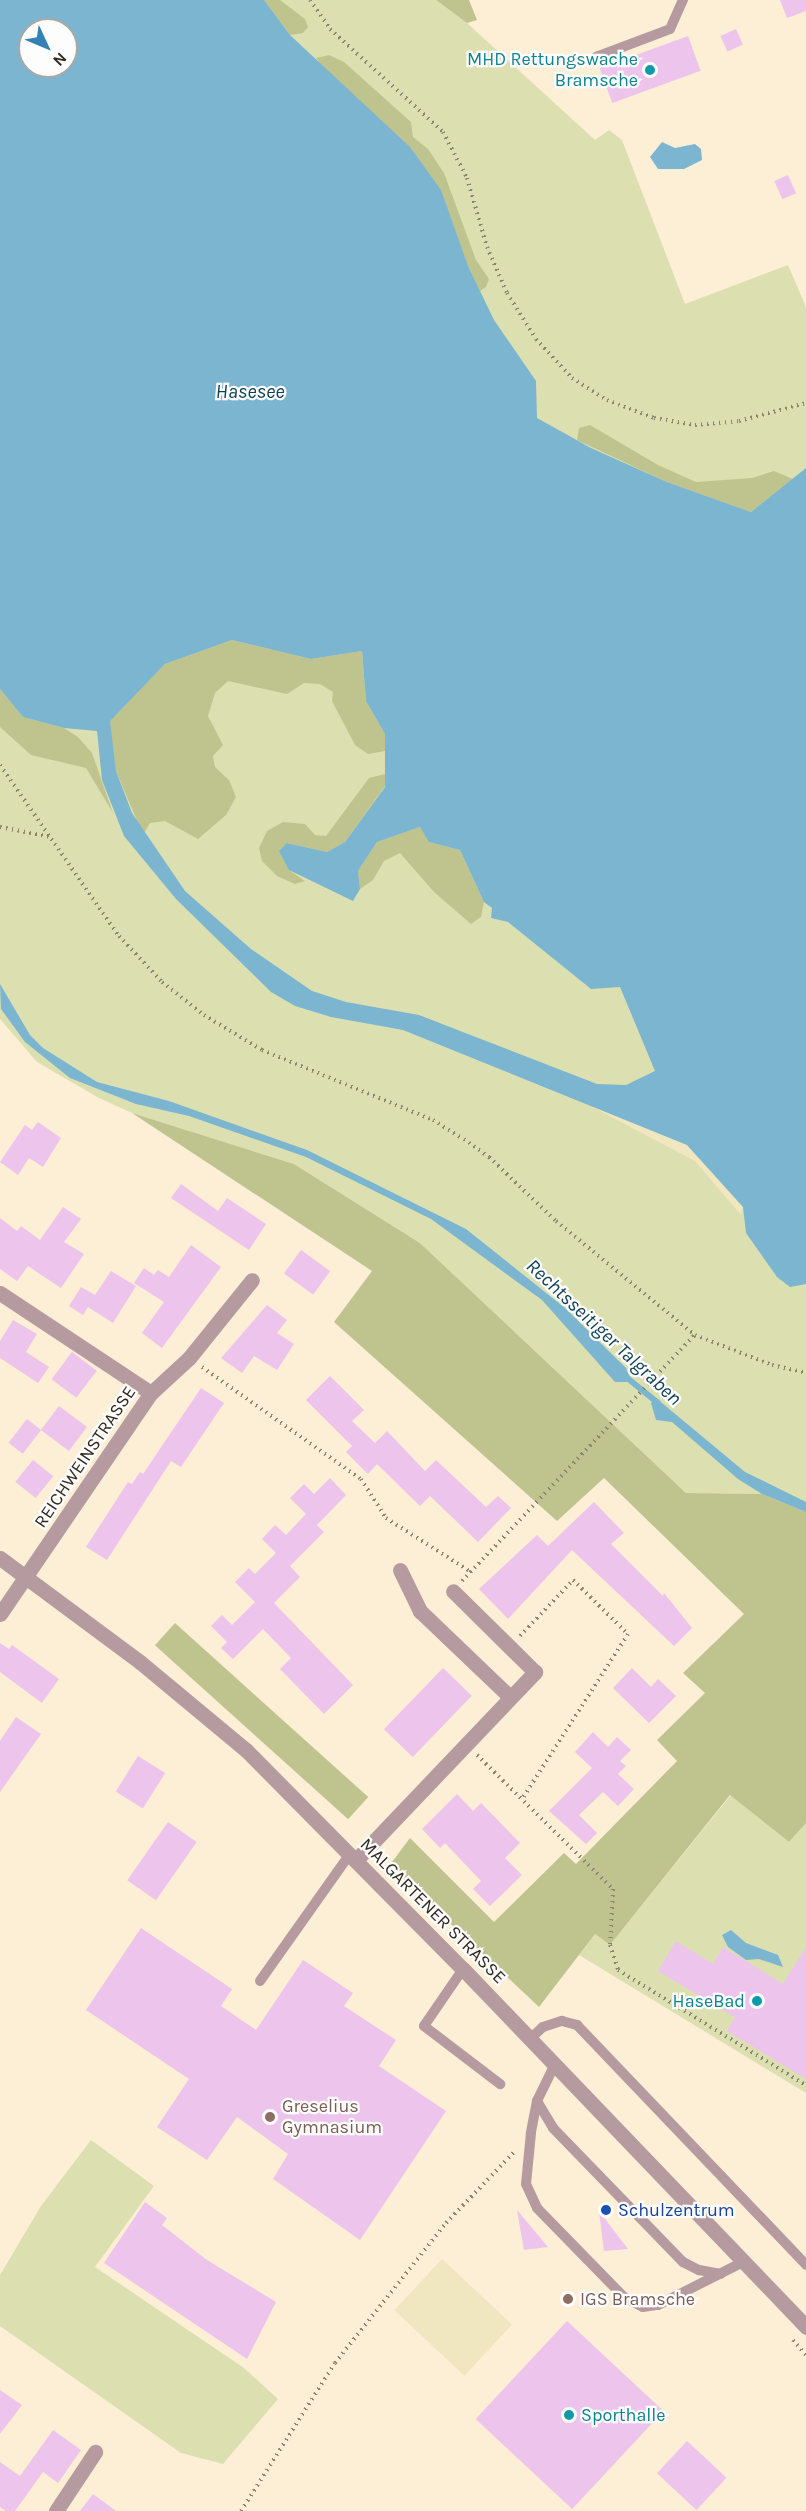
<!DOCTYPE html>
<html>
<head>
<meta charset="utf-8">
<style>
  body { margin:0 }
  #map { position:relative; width:806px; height:2511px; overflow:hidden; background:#fdeed6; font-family:Karla,sans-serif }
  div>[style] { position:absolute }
  .green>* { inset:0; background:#dce0b1 }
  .forest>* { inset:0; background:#bfc48f; transform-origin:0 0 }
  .sand>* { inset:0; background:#f0e7c1; transform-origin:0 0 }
  .water>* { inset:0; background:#7cb5d0 }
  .stream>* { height:6px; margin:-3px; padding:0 3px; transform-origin:3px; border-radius:3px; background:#7cb5d0 }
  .building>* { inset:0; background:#ecc4ec; transform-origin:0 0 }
  .path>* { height:4px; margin-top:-2px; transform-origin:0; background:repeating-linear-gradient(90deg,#8d8371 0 1.5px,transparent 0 6px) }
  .service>* { height:10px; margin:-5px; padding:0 5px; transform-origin:5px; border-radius:5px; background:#b59ba0 }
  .minor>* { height:15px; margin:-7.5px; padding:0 7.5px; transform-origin:7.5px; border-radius:7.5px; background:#b59ba0 }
  .tertiary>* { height:15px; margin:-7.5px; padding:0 7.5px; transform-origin:7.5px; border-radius:7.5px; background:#b59ba0 }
  .dots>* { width:16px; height:16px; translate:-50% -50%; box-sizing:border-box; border:3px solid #fdfdfd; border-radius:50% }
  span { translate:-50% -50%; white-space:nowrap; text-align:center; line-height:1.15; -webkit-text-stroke:4.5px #fdfdfd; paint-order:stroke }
  .culture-label { font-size:18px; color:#0d838f }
  .right { translate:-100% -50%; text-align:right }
  .left { translate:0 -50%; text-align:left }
  .street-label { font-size:18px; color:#30291d }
  .education-label { font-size:18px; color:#785e54 }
  .transit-label { font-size:18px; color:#164399 }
  .water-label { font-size:20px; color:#0f4154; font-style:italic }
  .north { position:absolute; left:18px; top:18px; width:60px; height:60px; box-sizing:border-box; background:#fdfdfd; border:2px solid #aba8a3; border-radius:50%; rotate:134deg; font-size:16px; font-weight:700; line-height:24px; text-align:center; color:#30291d }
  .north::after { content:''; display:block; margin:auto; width:21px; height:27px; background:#3481b4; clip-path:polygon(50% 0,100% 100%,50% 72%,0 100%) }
</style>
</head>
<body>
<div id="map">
  <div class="green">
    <div style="clip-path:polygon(evenodd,0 0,436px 0,467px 23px,595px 140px,609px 130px,622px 140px,685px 304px,788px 265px,806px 307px,806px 1512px,762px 1494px,686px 1493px,420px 1243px,294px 1164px,132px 1113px,99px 1098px,37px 1062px,0 1019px,0 0,30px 30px,66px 30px,66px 66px,30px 66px,30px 30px)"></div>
    <div style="clip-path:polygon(731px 1795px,789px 1842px,806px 1823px,806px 2093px,579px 1955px,595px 1934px,610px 1945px)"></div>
    <div style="clip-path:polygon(91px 2140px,154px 2186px,95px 2267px,244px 2368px,278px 2399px,223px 2464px,181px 2453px,0 2326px,0 2275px,41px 2206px)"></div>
  </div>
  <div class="forest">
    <div style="clip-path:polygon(264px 0,280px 0,305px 19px,308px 27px,303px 33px,290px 35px)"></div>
    <div style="clip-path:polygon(436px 0,469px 0,477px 20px,467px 23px)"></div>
    <div style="clip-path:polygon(329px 55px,344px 62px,411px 122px,413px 137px,428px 149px,444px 173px,476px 260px,489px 279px,486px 287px,480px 291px,468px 266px,316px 58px)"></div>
    <div style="clip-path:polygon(590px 425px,658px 465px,696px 482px,752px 478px,774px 471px,793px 479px,751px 512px,667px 482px,577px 440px,579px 428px)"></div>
    <div style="clip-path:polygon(232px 640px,311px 659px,362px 651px,366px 701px,385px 734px,385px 751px,368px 754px,355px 745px,332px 701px,333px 692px,320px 684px,304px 683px,287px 694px,228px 681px,215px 693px,208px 716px,223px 745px,213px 756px,215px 767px,229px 780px,236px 797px,226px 815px,198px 839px,165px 821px,150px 823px,143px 835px,116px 771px,109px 721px,165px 664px)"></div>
    <div style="clip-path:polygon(0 689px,23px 717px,64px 728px,78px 737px,92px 753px,113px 813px,86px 768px,31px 755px,0 727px)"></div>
    <div style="clip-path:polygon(385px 774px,385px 786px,345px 842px,327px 852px,287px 843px,289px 870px,305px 881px,295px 884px,277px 876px,262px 861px,259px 848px,267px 831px,283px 822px,305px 824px,315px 835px,326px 836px,369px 778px)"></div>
    <div style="clip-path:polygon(420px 827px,430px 842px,460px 850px,484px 902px,481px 917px,471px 924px,434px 892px,400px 853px,384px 861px,373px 880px,360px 889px,358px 871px,377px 842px)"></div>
    <div style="clip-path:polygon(132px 1113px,294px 1164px,420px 1243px,686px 1493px,762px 1494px,806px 1512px,806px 1823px,789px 1842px,730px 1795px,610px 1945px,595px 1934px,539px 2007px,389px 1866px,410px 1838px,494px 1922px,564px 1853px,576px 1864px,677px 1761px,657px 1740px,705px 1693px,683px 1673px,744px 1614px,604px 1478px,557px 1521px,334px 1322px,372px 1271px)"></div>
    <div style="left:175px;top:1623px;width:260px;height:30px;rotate:42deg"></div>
  </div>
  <div class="sand">
    <div style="clip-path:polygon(587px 1104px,687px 1145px,743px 1207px,741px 1215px,695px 1161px)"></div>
    <div style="left:442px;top:2259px;width:96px;height:70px;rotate:43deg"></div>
  </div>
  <div class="water">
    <div style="clip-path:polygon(evenodd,0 0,264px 0,290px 35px,410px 147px,441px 190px,468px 266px,494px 320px,536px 381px,537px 418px,591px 448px,667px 482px,751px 512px,806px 468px,806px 1284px,790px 1287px,777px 1277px,746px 1233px,743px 1207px,687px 1145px,403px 1030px,331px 1017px,295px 1006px,271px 992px,176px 899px,124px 836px,102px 780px,97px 731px,64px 728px,23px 717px,0 689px,0 0,30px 30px,66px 30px,66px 66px,30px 66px,30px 30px,0 0,232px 640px,311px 659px,362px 651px,366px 701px,385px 734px,385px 787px,345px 842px,327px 852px,287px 843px,279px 851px,289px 870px,353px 901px,360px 889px,358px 871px,377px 842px,420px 827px,429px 842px,460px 850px,484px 902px,492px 908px,491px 918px,508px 922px,591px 989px,620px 987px,655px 1071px,626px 1085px,597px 1084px,419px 1015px,346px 1002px,312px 991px,251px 949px,185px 891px,132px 813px,116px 771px,110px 721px,165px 664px,232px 640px)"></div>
    <div style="clip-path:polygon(662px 142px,675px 148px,695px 144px,701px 149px,702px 160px,684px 169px,658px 169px,650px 157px)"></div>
    <div style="clip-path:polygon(0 984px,30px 1035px,43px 1048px,97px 1082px,169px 1101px,307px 1150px,466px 1229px,565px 1308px,626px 1368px,632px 1382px,615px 1382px,542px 1300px,431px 1219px,306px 1157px,189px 1116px,136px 1104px,70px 1078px,25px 1042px,1px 1009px)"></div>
    <div style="clip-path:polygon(656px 1398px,745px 1472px,806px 1502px,806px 1512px,762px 1494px,738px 1479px,672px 1422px,656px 1420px,651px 1403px)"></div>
    <div style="clip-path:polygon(731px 1930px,746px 1943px,778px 1955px,783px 1967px,759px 1959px,746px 1960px,728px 1947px,722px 1935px)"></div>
  </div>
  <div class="stream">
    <div style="left:626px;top:1377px;width:41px;rotate:39.1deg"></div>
  </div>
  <div class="building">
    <div style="clip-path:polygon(780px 0,806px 0,806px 11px,787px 18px)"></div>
    <div style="left:736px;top:29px;width:17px;height:17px;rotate:66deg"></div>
    <div style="left:688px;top:36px;width:37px;height:94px;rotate:70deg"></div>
    <div style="left:788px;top:175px;width:20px;height:15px;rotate:66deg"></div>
    <div style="clip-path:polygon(38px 1122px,61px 1138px,43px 1167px,29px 1158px,18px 1175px,0 1162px,25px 1125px,32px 1130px)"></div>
    <div style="clip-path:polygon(181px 1184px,218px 1211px,227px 1198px,266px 1224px,249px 1250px,171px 1198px)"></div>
    <div style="clip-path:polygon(63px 1207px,81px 1219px,64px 1242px,84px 1254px,61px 1288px,28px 1266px,17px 1281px,0 1269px,0 1218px,17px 1231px,21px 1226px,40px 1240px)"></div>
    <div style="clip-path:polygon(191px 1245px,221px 1267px,162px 1348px,142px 1333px,164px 1302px,134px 1283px,144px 1268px,154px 1275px,158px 1270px,169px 1277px)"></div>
    <div style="left:301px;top:1250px;width:36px;height:29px;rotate:36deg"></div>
    <div style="clip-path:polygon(111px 1271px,136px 1286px,113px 1323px,88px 1307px,83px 1315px,69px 1306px,81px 1287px,95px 1295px)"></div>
    <div style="clip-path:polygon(267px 1305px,287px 1320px,277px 1333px,294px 1344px,277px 1370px,254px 1356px,242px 1373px,221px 1358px)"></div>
    <div style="clip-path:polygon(13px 1320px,37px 1334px,26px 1352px,49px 1367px,38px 1383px,0 1358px,0 1341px)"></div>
    <div style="left:72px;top:1352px;width:31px;height:34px;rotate:37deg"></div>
    <div style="clip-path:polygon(330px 1376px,364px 1410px,352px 1421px,375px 1443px,387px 1431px,425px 1471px,436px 1460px,486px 1507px,498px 1496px,511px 1508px,478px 1542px,430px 1496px,420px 1506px,377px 1464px,368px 1474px,346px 1452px,352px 1446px,306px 1400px)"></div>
    <div style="clip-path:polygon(201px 1388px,224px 1403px,181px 1467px,171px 1461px,107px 1560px,86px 1547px,128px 1482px,132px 1484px,140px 1472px,143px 1474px)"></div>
    <div style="left:59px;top:1406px;width:35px;height:30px;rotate:37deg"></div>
    <div style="left:27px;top:1419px;width:18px;height:30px;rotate:38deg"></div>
    <div style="left:33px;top:1460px;width:26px;height:28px;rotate:39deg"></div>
    <div style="clip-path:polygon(330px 1478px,346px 1495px,317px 1525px,324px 1532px,290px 1566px,300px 1577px,274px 1603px,353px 1685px,324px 1714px,280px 1669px,291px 1658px,263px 1629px,233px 1659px,221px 1648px,227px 1642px,211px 1626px,222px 1615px,232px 1625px,255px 1602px,235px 1582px,249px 1568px,255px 1574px,276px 1553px,262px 1539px,275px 1525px,286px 1535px,306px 1514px,290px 1498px,304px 1484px,314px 1494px)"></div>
    <div style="clip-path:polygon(594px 1502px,624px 1533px,611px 1544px,663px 1596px,664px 1593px,692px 1628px,674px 1646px,572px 1550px,508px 1619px,479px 1589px,537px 1535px,548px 1546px)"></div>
    <div style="clip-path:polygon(0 1643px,9px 1649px,12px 1645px,59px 1679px,42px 1703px,0 1672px)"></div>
    <div style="left:443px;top:1668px;width:40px;height:85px;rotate:44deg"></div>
    <div style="clip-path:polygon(632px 1668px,651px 1687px,658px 1679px,676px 1696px,649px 1723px,613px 1688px)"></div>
    <div style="clip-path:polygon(16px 1717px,41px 1734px,0 1792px,0 1741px)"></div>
    <div style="clip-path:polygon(593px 1732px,608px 1747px,617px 1737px,631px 1750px,620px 1761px,626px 1766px,618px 1774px,634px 1789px,618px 1806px,603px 1792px,579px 1815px,597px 1833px,586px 1844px,549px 1811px,592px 1768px,575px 1752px)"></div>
    <div style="left:138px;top:1756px;width:32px;height:42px;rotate:32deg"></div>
    <div style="clip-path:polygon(457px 1794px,473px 1811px,481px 1803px,520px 1843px,505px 1858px,522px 1875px,490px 1906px,473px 1889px,481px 1881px,445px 1843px,440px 1848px,422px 1829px)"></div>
    <div style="left:168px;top:1822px;width:35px;height:71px;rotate:35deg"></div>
    <div style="clip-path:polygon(141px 1928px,232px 1989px,221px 2006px,256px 2030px,303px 1960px,353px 1993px,344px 2006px,396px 2040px,379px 2066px,446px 2111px,360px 2240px,273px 2179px,288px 2154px,237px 2117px,207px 2160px,157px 2127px,189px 2079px,86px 2010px)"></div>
    <div style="clip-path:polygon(676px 1941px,713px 1964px,723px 1947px,783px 1984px,806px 1947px,806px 2079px,727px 2031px,735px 2017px,658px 1971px)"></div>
    <div style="clip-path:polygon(145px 2202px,167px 2218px,162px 2225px,207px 2260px,276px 2302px,247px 2359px,104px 2263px)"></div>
    <div style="clip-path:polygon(517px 2210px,548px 2247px,524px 2250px)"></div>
    <div style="clip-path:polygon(599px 2211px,628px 2249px,604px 2251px)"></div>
    <div style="left:567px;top:2321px;width:132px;height:134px;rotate:43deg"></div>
    <div style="clip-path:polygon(0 2390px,22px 2405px,0 2434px)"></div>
    <div style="clip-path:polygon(53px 2430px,81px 2450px,58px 2483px,43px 2472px,15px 2511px,6px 2511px,0 2507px,0 2462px,20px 2476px)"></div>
    <div style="left:687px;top:2441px;width:54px;height:44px;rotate:43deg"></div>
    <div style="clip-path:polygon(93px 2494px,116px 2511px,80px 2511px)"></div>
  </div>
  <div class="path">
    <div style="left:310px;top:0;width:35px;rotate:55deg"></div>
    <div style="left:330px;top:29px;width:153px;rotate:42.3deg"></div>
    <div style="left:443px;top:132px;width:52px;rotate:62.4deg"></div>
    <div style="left:467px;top:178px;width:72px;rotate:73.8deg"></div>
    <div style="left:487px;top:247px;width:50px;rotate:66.5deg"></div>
    <div style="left:507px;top:293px;width:54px;rotate:57.8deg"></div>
    <div style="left:536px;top:339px;width:53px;rotate:47.3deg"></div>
    <div style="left:572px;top:378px;width:41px;rotate:32.2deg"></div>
    <div style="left:607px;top:400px;width:50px;rotate:21deg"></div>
    <div style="left:654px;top:418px;width:42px;rotate:9.7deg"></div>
    <div style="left:695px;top:425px;width:44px;rotate:-5.2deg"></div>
    <div style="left:739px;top:421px;width:69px;rotate:-15deg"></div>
    <div style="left:0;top:765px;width:208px;rotate:55.2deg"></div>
    <div style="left:119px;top:936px;width:63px;rotate:46.9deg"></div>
    <div style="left:162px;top:982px;width:53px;rotate:38.2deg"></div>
    <div style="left:204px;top:1015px;width:68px;rotate:31.1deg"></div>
    <div style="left:262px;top:1050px;width:185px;rotate:22.3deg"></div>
    <div style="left:433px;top:1120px;width:36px;rotate:32deg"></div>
    <div style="left:464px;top:1139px;width:31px;rotate:36deg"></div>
    <div style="left:489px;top:1157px;width:93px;rotate:43.7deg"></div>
    <div style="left:556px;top:1221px;width:180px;rotate:39.4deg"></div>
    <div style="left:695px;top:1335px;width:83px;rotate:21.3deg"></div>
    <div style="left:772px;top:1365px;width:35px;rotate:13deg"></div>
    <div style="left:0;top:827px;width:52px;rotate:11.1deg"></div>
    <div style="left:202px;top:1367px;width:194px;rotate:35.2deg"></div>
    <div style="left:361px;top:1479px;width:46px;rotate:57.3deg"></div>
    <div style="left:386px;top:1518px;width:101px;rotate:32.4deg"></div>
    <div style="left:462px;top:1581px;width:339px;rotate:-46.6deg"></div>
    <div style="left:520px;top:1636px;width:77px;rotate:-46.6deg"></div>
    <div style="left:573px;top:1580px;width:77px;rotate:44.5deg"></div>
    <div style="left:628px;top:1634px;width:196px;rotate:122.7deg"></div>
    <div style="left:477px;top:1755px;width:191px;rotate:44.6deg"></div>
    <div style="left:613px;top:1889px;width:56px;rotate:93.1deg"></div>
    <div style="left:610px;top:1945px;width:26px;rotate:72deg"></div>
    <div style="left:618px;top:1970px;width:220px;rotate:31.5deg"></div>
    <div style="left:793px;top:2340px;width:20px;rotate:49deg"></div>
    <div style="left:241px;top:2511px;width:175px;rotate:-57.6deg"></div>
    <div style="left:335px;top:2363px;width:179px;rotate:-51.6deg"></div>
    <div style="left:446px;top:2223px;width:101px;rotate:-46.2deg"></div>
  </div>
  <div class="service">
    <div style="left:596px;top:57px;width:79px;rotate:-20.7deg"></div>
    <div style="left:670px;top:29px;width:32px;rotate:-66deg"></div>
    <div style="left:463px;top:1969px;width:69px;rotate:124.4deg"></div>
    <div style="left:424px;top:2026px;width:96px;rotate:37.3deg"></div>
    <div style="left:260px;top:1981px;width:156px;rotate:-54.7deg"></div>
    <div style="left:531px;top:2038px;width:16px;rotate:-43deg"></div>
    <div style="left:543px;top:2027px;width:20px;rotate:-18deg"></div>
    <div style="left:562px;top:2021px;width:16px;rotate:15deg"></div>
    <div style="left:577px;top:2025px;width:332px;rotate:46.3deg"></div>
    <div style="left:555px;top:2064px;width:41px;rotate:115.9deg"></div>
    <div style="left:537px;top:2101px;width:33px;rotate:101deg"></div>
    <div style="left:531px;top:2133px;width:51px;rotate:95.6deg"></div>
    <div style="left:526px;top:2184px;width:26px;rotate:65deg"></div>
    <div style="left:537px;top:2208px;width:124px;rotate:45.7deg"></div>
    <div style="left:624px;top:2297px;width:21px;rotate:28deg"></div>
    <div style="left:643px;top:2307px;width:15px;rotate:-8deg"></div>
    <div style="left:658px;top:2305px;width:97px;rotate:-26.8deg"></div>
    <div style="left:537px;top:2101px;width:31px;rotate:59deg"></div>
    <div style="left:553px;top:2128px;width:187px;rotate:45.9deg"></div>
    <div style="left:683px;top:2262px;width:18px;rotate:27deg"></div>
    <div style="left:699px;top:2270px;width:22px;rotate:10deg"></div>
  </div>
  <div class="minor">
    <div style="left:0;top:1293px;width:181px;rotate:33.5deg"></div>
    <div style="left:400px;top:1570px;width:46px;rotate:64deg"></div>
    <div style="left:420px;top:1611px;width:124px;rotate:43.7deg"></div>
    <div style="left:0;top:1614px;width:268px;rotate:-55.7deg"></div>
    <div style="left:151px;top:1393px;width:52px;rotate:-42.6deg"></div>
    <div style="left:189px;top:1358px;width:100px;rotate:-51.1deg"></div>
    <div style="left:356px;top:1860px;width:260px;rotate:-46.4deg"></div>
    <div style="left:535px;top:1672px;width:115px;rotate:-135.4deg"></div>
    <div style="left:56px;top:2511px;width:71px;rotate:-56.5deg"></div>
  </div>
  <div class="tertiary">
    <div style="left:0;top:1558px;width:174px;rotate:36.6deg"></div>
    <div style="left:140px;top:1662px;width:138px;rotate:39.7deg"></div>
    <div style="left:246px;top:1750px;width:308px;rotate:45.3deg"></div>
    <div style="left:463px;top:1969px;width:496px;rotate:46.2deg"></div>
  </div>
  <div class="dots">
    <div style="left:650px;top:70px;background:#0f9aa8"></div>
    <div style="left:757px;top:2001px;background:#0f9aa8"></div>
    <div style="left:270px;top:2117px;background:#8d6e63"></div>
    <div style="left:606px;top:2210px;background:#1a4fb4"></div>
    <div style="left:568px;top:2299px;background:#8d6e63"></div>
    <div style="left:569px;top:2415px;background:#0f9aa8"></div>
  </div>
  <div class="culture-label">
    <span class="right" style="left:638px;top:70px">MHD Rettungswache<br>Bramsche</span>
    <span class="right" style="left:745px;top:2001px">HaseBad</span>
    <span class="left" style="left:581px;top:2415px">Sporthalle</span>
  </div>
  <div class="street-label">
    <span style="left:85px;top:1457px;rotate:-56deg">REICHWEINSTRASSE</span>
    <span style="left:433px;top:1911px;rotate:45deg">MALGARTENER STRASSE</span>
  </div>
  <div class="education-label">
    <span class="left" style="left:282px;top:2117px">Greselius<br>Gymnasium</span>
    <span class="left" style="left:580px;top:2299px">IGS Bramsche</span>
  </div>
  <div class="transit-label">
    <span class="left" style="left:618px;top:2210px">Schulzentrum</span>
  </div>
  <div class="water-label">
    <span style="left:250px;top:391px">Hasesee</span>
    <span style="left:604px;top:1332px;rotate:43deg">Rechtsseitiger Talgraben</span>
  </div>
  <div class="north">N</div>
</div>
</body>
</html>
